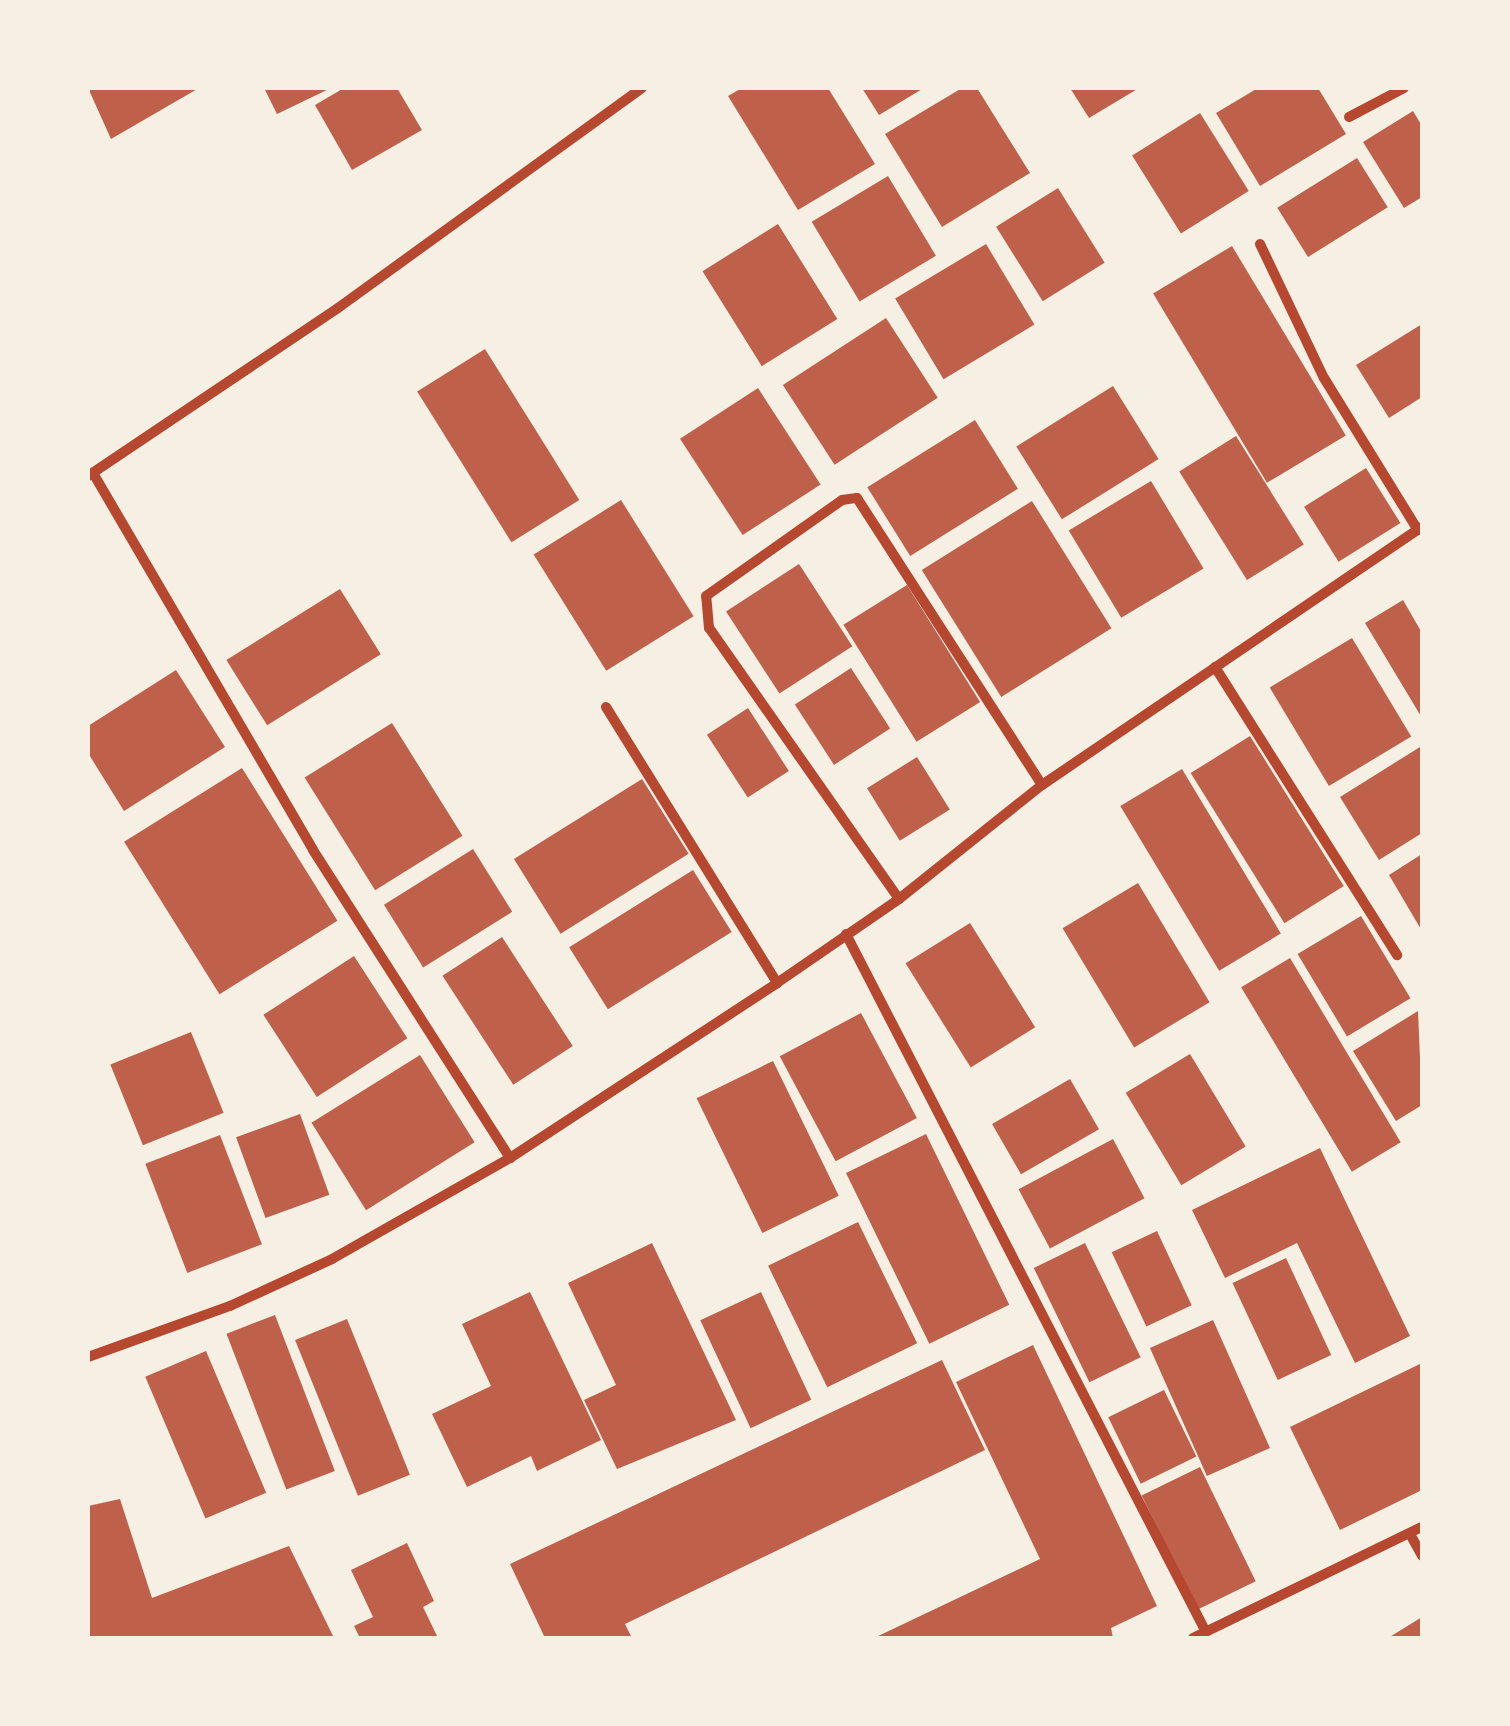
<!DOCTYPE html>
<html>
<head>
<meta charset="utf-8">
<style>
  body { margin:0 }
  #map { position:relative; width:1510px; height:1726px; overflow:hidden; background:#f6efe4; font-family:"Exo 2",sans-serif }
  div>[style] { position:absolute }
  .building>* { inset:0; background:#bf614a; transform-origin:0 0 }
  .minor>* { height:10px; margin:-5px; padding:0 5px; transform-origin:5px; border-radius:5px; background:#b5482f }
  span { translate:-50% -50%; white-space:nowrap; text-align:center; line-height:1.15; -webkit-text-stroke:8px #f6efe4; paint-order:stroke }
  .frame { position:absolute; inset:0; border:90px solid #f6efe4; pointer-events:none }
</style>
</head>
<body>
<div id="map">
  <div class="building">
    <div style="clip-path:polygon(88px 88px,199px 88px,111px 139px)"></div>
    <div style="clip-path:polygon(264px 88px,331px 88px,277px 114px)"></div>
    <div style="clip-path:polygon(344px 88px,397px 88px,422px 130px,352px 170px,315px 105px)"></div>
    <div style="clip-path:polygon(742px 88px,828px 88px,875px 164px,798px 210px,728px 96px)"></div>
    <div style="clip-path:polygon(862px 88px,924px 88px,879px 115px)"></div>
    <div style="clip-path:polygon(962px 88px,977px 88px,1030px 173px,942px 227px,885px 134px)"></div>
    <div style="clip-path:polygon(1070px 88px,1139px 88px,1089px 118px)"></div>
    <div style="clip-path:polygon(1258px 88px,1318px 88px,1346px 134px,1260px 186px,1216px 113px)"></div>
    <div style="clip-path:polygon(1413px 111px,1422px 126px,1422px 197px,1404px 208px,1363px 142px)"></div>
    <div style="left:1200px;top:113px;width:92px;height:80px;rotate:58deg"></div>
    <div style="left:1357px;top:158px;width:58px;height:94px;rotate:58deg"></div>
    <div style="left:888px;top:176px;width:93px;height:89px;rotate:59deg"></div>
    <div style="left:1058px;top:188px;width:88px;height:73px;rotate:58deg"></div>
    <div style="left:778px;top:224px;width:112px;height:89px;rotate:58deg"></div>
    <div style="left:986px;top:244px;width:94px;height:106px;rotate:59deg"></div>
    <div style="left:1232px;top:246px;width:221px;height:92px;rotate:59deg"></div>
    <div style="left:886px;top:318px;width:95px;height:123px;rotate:57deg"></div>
    <div style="clip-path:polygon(1422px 324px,1422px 397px,1389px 418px,1356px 365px)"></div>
    <div style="left:485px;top:349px;width:178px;height:80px;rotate:58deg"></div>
    <div style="left:1113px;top:386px;width:86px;height:114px;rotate:58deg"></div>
    <div style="left:758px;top:388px;width:115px;height:93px;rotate:57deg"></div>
    <div style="left:975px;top:420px;width:81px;height:127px;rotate:58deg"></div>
    <div style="left:1236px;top:436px;width:128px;height:67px;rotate:58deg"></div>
    <div style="left:1366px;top:468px;width:65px;height:73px;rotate:58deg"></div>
    <div style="left:1151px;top:481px;width:102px;height:96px;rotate:59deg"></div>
    <div style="left:621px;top:500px;width:137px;height:103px;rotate:58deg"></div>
    <div style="left:1032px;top:501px;width:150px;height:130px;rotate:58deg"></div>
    <div style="left:799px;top:564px;width:98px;height:87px;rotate:57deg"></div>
    <div style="left:907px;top:585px;width:138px;height:75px;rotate:58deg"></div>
    <div style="left:340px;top:589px;width:77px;height:134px;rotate:58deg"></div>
    <div style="clip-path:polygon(1403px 600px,1422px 633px,1422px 718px,1365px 623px)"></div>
    <div style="left:1352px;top:638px;width:115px;height:96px;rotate:59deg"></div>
    <div style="left:851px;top:668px;width:72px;height:67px;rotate:57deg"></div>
    <div style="clip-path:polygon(176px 670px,225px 747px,124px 811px,88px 753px,88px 726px)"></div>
    <div style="left:748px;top:708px;width:75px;height:49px;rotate:57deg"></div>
    <div style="left:392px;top:723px;width:133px;height:103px;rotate:58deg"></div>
    <div style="left:1250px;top:736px;width:177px;height:70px;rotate:58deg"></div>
    <div style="clip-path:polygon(1420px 747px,1422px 833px,1379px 860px,1340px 797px)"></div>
    <div style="left:917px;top:757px;width:62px;height:59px;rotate:58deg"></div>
    <div style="left:242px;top:768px;width:180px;height:139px;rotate:58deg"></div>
    <div style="left:1182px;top:769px;width:192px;height:72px;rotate:59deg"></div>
    <div style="left:642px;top:779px;width:88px;height:151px;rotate:58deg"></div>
    <div style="left:473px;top:849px;width:74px;height:105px;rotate:58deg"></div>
    <div style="clip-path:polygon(1422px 854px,1422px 931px,1389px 875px)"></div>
    <div style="left:693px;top:870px;width:73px;height:146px;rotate:58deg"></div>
    <div style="left:1138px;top:883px;width:139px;height:88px;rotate:59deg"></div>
    <div style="left:1361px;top:916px;width:96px;height:74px;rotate:59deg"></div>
    <div style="left:970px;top:923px;width:123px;height:76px;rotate:58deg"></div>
    <div style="left:502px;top:937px;width:130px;height:71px;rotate:57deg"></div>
    <div style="left:354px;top:956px;width:98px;height:108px;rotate:57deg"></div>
    <div style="left:1290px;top:958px;width:215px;height:57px;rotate:59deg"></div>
    <div style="clip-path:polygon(1418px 1011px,1422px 1105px,1396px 1121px,1353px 1051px)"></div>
    <div style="left:861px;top:1013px;width:119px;height:92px;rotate:62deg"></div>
    <div style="left:191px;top:1032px;width:87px;height:87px;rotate:68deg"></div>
    <div style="left:1190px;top:1054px;width:108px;height:75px;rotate:59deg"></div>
    <div style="left:420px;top:1055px;width:103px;height:128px;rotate:58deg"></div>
    <div style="left:773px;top:1061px;width:150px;height:85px;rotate:64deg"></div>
    <div style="left:1070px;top:1079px;width:58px;height:90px;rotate:60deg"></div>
    <div style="left:300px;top:1114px;width:86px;height:68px;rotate:70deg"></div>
    <div style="left:926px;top:1134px;width:190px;height:89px;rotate:64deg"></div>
    <div style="left:220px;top:1135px;width:117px;height:80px;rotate:69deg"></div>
    <div style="left:1113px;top:1139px;width:67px;height:107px;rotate:62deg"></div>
    <div style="clip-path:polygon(1320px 1148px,1410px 1336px,1355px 1363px,1297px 1243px,1225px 1278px,1192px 1210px)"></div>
    <div style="left:858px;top:1222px;width:135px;height:100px;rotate:64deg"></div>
    <div style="left:1157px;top:1231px;width:82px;height:50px;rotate:65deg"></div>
    <div style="clip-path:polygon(652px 1243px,736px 1420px,617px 1469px,584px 1400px,616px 1385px,568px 1283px)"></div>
    <div style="left:1085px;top:1243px;width:127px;height:57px;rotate:64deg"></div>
    <div style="left:1286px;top:1258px;width:107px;height:59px;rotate:65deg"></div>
    <div style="clip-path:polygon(530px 1292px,601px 1440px,537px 1471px,531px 1456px,467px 1487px,432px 1414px,491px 1386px,462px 1324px)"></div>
    <div style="left:761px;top:1292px;width:119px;height:67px;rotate:65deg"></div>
    <div style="left:275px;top:1315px;width:167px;height:52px;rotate:69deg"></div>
    <div style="left:347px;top:1319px;width:168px;height:56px;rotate:68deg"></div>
    <div style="left:1213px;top:1320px;width:140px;height:69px;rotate:66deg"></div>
    <div style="clip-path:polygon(1033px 1345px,1157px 1606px,1111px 1628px,1113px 1638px,874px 1638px,1040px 1559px,956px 1382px)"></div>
    <div style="left:206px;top:1351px;width:154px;height:66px;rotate:67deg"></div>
    <div style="clip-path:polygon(942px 1360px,985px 1450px,625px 1624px,632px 1638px,545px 1638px,510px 1564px)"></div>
    <div style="clip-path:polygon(1422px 1363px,1422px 1490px,1340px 1530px,1290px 1427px)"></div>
    <div style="left:1164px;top:1390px;width:74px;height:62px;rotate:64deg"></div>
    <div style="left:1200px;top:1467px;width:127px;height:65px;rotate:64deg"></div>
    <div style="clip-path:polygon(120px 1499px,152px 1598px,289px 1546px,334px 1638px,88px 1638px,88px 1506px)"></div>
    <div style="clip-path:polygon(407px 1543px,434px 1601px,423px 1607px,438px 1638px,360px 1638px,354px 1626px,373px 1617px,351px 1570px)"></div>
    <div style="clip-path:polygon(1422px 1617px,1422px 1638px,1388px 1638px)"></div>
  </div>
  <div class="minor">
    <div style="left:1349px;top:117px;width:62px;rotate:-27.8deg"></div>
    <div style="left:1260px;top:244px;width:148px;rotate:64.5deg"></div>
    <div style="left:1324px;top:378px;width:179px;rotate:58.3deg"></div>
    <div style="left:93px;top:473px;width:436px;rotate:59.7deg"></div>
    <div style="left:313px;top:850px;width:366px;rotate:57.4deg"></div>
    <div style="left:88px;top:476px;width:301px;rotate:-33.9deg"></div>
    <div style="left:338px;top:308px;width:375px;rotate:-35.9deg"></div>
    <div style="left:1215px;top:667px;width:341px;rotate:57.7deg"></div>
    <div style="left:606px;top:707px;width:325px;rotate:58.2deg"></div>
    <div style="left:899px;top:899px;width:331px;rotate:-125deg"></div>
    <div style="left:709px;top:628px;width:32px;rotate:-95deg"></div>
    <div style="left:706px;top:596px;width:166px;rotate:-35.2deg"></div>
    <div style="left:842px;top:500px;width:15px;rotate:-8deg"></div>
    <div style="left:857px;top:498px;width:341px;rotate:57.2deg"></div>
    <div style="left:846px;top:934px;width:785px;rotate:62.72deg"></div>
    <div style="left:88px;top:1357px;width:151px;rotate:-19.8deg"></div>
    <div style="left:230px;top:1306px;width:112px;rotate:-24.7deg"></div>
    <div style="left:332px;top:1259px;width:205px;rotate:-29.6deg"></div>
    <div style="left:510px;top:1158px;width:319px;rotate:-33.2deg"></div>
    <div style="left:777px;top:983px;width:148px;rotate:-34.5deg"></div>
    <div style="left:899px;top:899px;width:183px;rotate:-38.6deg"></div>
    <div style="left:1042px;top:785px;width:459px;rotate:-34.2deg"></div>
    <div style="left:1410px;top:1534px;width:25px;rotate:61deg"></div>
    <div style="left:1193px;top:1638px;width:254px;rotate:-25.9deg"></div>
  </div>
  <div class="frame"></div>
</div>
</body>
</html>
